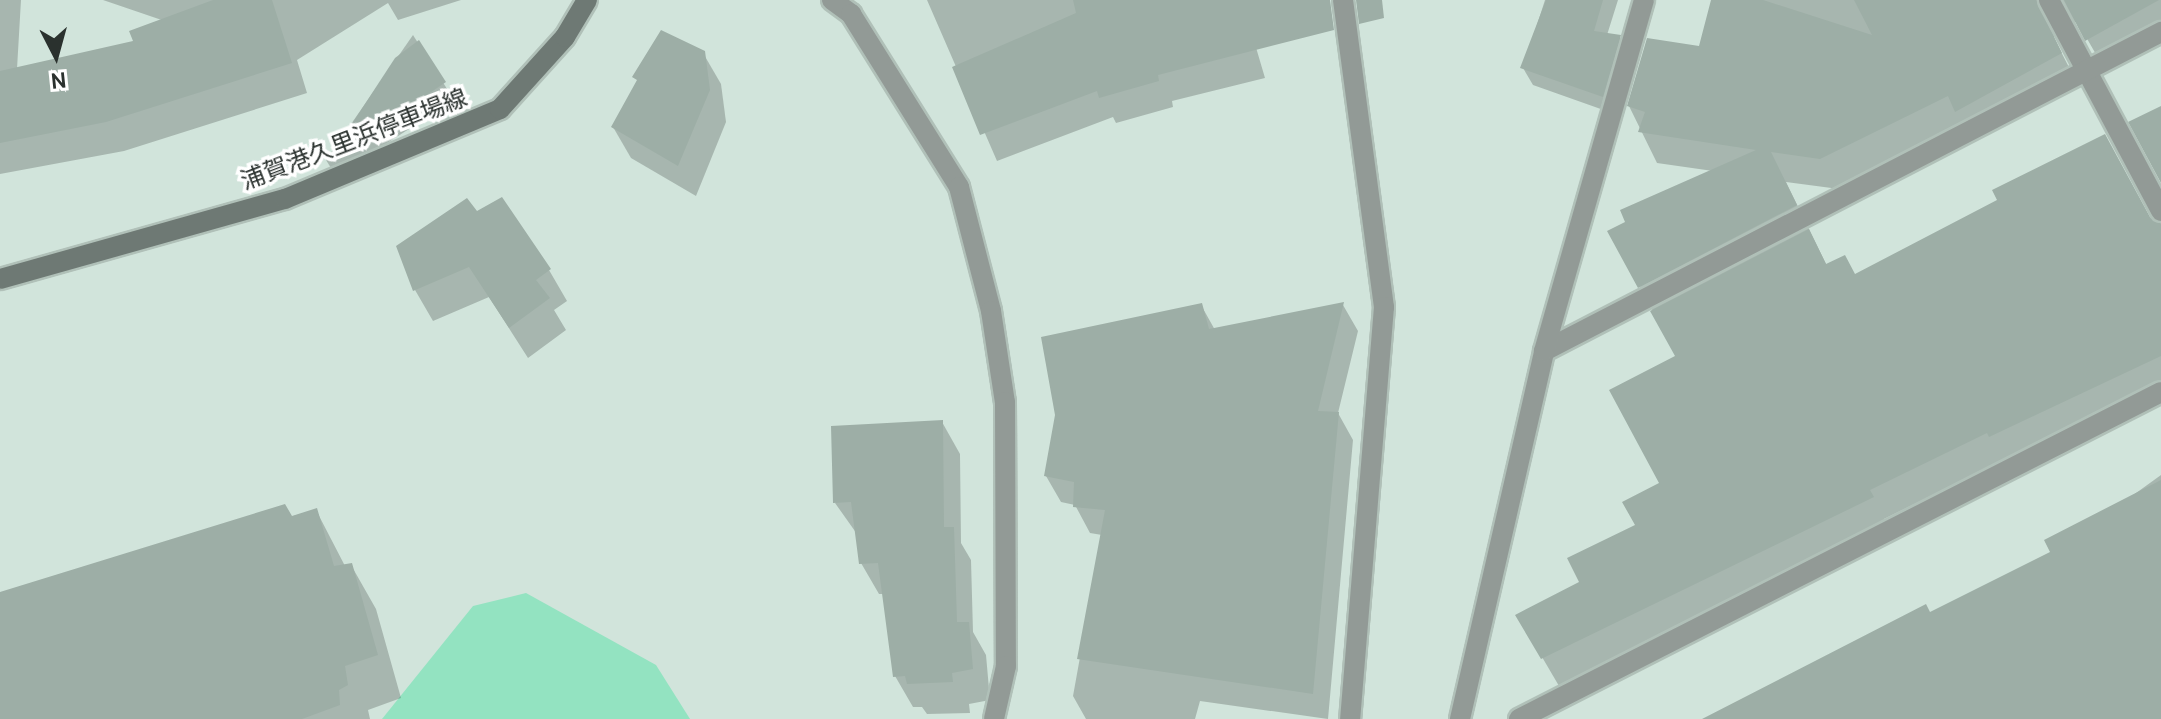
<!DOCTYPE html>
<html>
<head>
<meta charset="utf-8">
<style>
  body { margin:0 }
  #map { position:relative; width:2161px; height:719px; overflow:hidden; background:#d1e4db; font-family:Cabin,"Noto Sans JP",sans-serif }
  div>[style] { position:absolute }
  .green>* { inset:0; background:#93e3c1 }
  .shadow>* { inset:0; background:#0003 }
  .building>* { inset:0; background:#9daea6 }
  .roads { filter:drop-shadow(2px 0 #b0c0b8) drop-shadow(-2px 0 #b0c0b8) drop-shadow(0 2px #b0c0b8) drop-shadow(0 -2px #b0c0b8) }
  .minor>* { height:20px; margin:-10px; padding:0 10px; transform-origin:10px; border-radius:10px; background:#929a96 }
  .tertiary>* { height:20px; margin:-10px; padding:0 10px; transform-origin:10px; border-radius:10px; background:#929a96 }
  .secondary>* { height:20px; margin:-10px; padding:0 10px; transform-origin:10px; border-radius:10px; background:#6e7974 }
  span { translate:-50% -50%; white-space:nowrap; text-align:center; line-height:1.15; -webkit-text-stroke:7px #fff; paint-order:stroke }
  .street-label { font-size:24px; color:#2a312e }
  .north { position:absolute; left:16px; top:16px; width:80px; height:80px; -webkit-text-stroke:6px #fff; paint-order:stroke; rotate:174deg; font-size:22px; font-weight:700; line-height:32px; text-align:center; color:#2a312e }
  .north::after { content:''; display:block; margin:auto; width:28px; height:36px; background:#2a312e; clip-path:polygon(50% 0,100% 100%,50% 72%,0 100%) }
</style>
</head>
<body>
<div id="map">
  <div class="green">
    <div style="clip-path:polygon(526px 593px,656px 665px,690px 719px,382px 719px,473px 606px)"></div>
  </div>
  <div class="shadow">
    <div style="clip-path:polygon(0 0,21px 0,17px 69px,191px 30px,103px 0,461px 0,398px 20px,388px 3px,297px 60px,307px 93px,124px 151px,0 174px)"></div>
    <div style="clip-path:polygon(927px 0,1242px 0,1265px 78px,1172px 101px,1173px 107px,1116px 123px,1113px 117px,997px 161px)"></div>
    <div style="clip-path:polygon(1545px 0,1618px 0,1607px 35px,1619px 36px,1629px 54px,1612px 113px,1533px 85px,1523px 68px)"></div>
    <div style="clip-path:polygon(1713px 0,2161px 0,2161px 40px,2105px 70px,2078px 23px,2061px 18px,2054px 38px,2078px 85px,1974px 142px,1965px 126px,1839px 189px,1786px 182px,1827px 266px,1855px 276px,2150px 219px,2161px 223px,2161px 392px,2007px 464px,2004px 460px,1884px 519px,1888px 526px,1559px 686px,1518px 616px,1582px 582px,1637px 526px,1661px 484px,1677px 356px,1640px 287px,1713px 171px,1657px 163px,1629px 106px,1700px 48px)"></div>
    <div style="clip-path:polygon(413px 35px,454px 100px,336px 176px,326px 160px)"></div>
    <div style="clip-path:polygon(703px 53px,721px 84px,726px 122px,696px 196px,631px 158px,613px 127px)"></div>
    <div style="clip-path:polygon(476px 213px,549px 270px,567px 301px,554px 310px,566px 330px,528px 358px,489px 297px,433px 321px,415px 290px)"></div>
    <div style="clip-path:polygon(1201px 305px,1215px 330px,1343px 305px,1358px 331px,1338px 413px,1353px 440px,1328px 719px,1200px 701px,1195px 719px,1086px 719px,1073px 696px,1102px 535px,1090px 533px,1075px 505px,1061px 502px,1046px 476px)"></div>
    <div style="clip-path:polygon(942px 422px,960px 454px,961px 543px,971px 560px,973px 632px,986px 655px,990px 700px,969px 704px,970px 713px,927px 714px,922px 707px,913px 707px,895px 676px,884px 594px,879px 594px,861px 563px,857px 534px,835px 503px)"></div>
    <div style="clip-path:polygon(2161px 475px,2161px 719px,1712px 719px,2053px 553px)"></div>
    <div style="clip-path:polygon(316px 510px,345px 566px,351px 565px,376px 609px,401px 698px,368px 710px,370px 719px,0 719px,0 594px)"></div>
  </div>
  <div class="building">
    <div style="clip-path:polygon(213px 0,272px 0,292px 63px,106px 122px,0 143px,0 71px,133px 41px,129px 31px)"></div>
    <div style="clip-path:polygon(1073px 0,1330px 0,1334px 30px,1158px 75px,1159px 81px,1099px 98px,1097px 91px,980px 135px,952px 67px,1076px 13px)"></div>
    <div style="clip-path:polygon(1356px 0,1382px 0,1384px 18px,1359px 24px)"></div>
    <div style="clip-path:polygon(1546px 0,1603px 0,1594px 31px,1621px 35px,1603px 97px,1520px 68px)"></div>
    <div style="clip-path:polygon(1711px 0,1763px 0,1872px 35px,1854px 0,2036px 0,2062px 53px,1955px 112px,1948px 96px,1820px 159px,1771px 152px,1797px 205px,1638px 288px,1607px 231px,1625px 222px,1620px 210px,1756px 150px,1638px 132px,1645px 112px,1627px 106px,1647px 38px,1699px 46px)"></div>
    <div style="clip-path:polygon(2064px 0,2159px 0,2085px 41px)"></div>
    <div style="clip-path:polygon(661px 30px,705px 51px,710px 90px,678px 166px,611px 127px,637px 80px,632px 77px)"></div>
    <div style="clip-path:polygon(419px 40px,446px 82px,327px 162px,395px 58px)"></div>
    <div style="clip-path:polygon(2161px 106px,2161px 183px,2128px 122px)"></div>
    <div style="clip-path:polygon(2105px 134px,2150px 217px,2161px 224px,2161px 356px,1989px 437px,1987px 433px,1870px 490px,1874px 497px,1541px 659px,1515px 615px,1579px 582px,1567px 558px,1635px 525px,1622px 502px,1659px 483px,1609px 390px,1675px 356px,1650px 311px,1809px 229px,1826px 264px,1845px 255px,1855px 274px,1997px 200px,1992px 190px)"></div>
    <div style="clip-path:polygon(502px 197px,551px 269px,536px 280px,550px 298px,509px 328px,469px 267px,413px 291px,396px 246px,467px 198px,477px 211px)"></div>
    <div style="clip-path:polygon(1344px 302px,1318px 411px,1339px 412px,1313px 694px,1077px 659px,1105px 510px,1073px 507px,1074px 482px,1044px 476px,1055px 415px,1041px 337px,1202px 303px,1209px 329px)"></div>
    <div style="clip-path:polygon(943px 420px,944px 527px,954px 527px,957px 622px,969px 622px,973px 669px,952px 673px,953px 682px,907px 684px,905px 676px,893px 677px,878px 563px,859px 564px,851px 502px,833px 503px,831px 426px)"></div>
    <div style="clip-path:polygon(2161px 480px,2161px 719px,1702px 719px,1926px 604px,1930px 612px,2050px 552px,2044px 540px)"></div>
    <div style="clip-path:polygon(285px 504px,292px 516px,317px 508px,334px 566px,352px 563px,378px 655px,345px 666px,348px 685px,339px 690px,340px 705px,302px 719px,0 719px,0 592px)"></div>
  </div>
  <div class="roads">
    <div class="minor">
      <div style="left:832px;top:0;width:24px;rotate:36deg"></div>
      <div style="left:851px;top:14px;width:204px;rotate:58deg"></div>
      <div style="left:959px;top:187px;width:128px;rotate:75.5deg"></div>
      <div style="left:991px;top:311px;width:92px;rotate:81.3deg"></div>
      <div style="left:1005px;top:402px;width:264px;rotate:89.8deg"></div>
      <div style="left:1006px;top:666px;width:54px;rotate:102.8deg"></div>
      <div style="left:2049px;top:0;width:239px;rotate:62deg"></div>
      <div style="left:1544px;top:351px;width:695px;rotate:-27.34deg"></div>
      <div style="left:1460px;top:719px;width:377px;rotate:-77.1deg"></div>
      <div style="left:1544px;top:351px;width:365px;rotate:-74.1deg"></div>
      <div style="left:1519px;top:719px;width:720px;rotate:-26.99deg"></div>
    </div>
    <div class="tertiary">
      <div style="left:1343px;top:0;width:310px;rotate:82.4deg"></div>
      <div style="left:1384px;top:307px;width:413px;rotate:94.7deg"></div>
    </div>
    <div class="secondary">
      <div style="left:0;top:279px;width:296px;rotate:-15.7deg"></div>
      <div style="left:285px;top:199px;width:233px;rotate:-22.7deg"></div>
      <div style="left:500px;top:109px;width:97px;rotate:-47.9deg"></div>
      <div style="left:565px;top:37px;width:43px;rotate:-59.3deg"></div>
    </div>
  </div>
  <div class="street-label">
    <span style="left:354px;top:139px;rotate:-21deg">浦賀港久里浜停車場線</span>
  </div>
  <div class="north">N</div>
</div>
</body>
</html>
